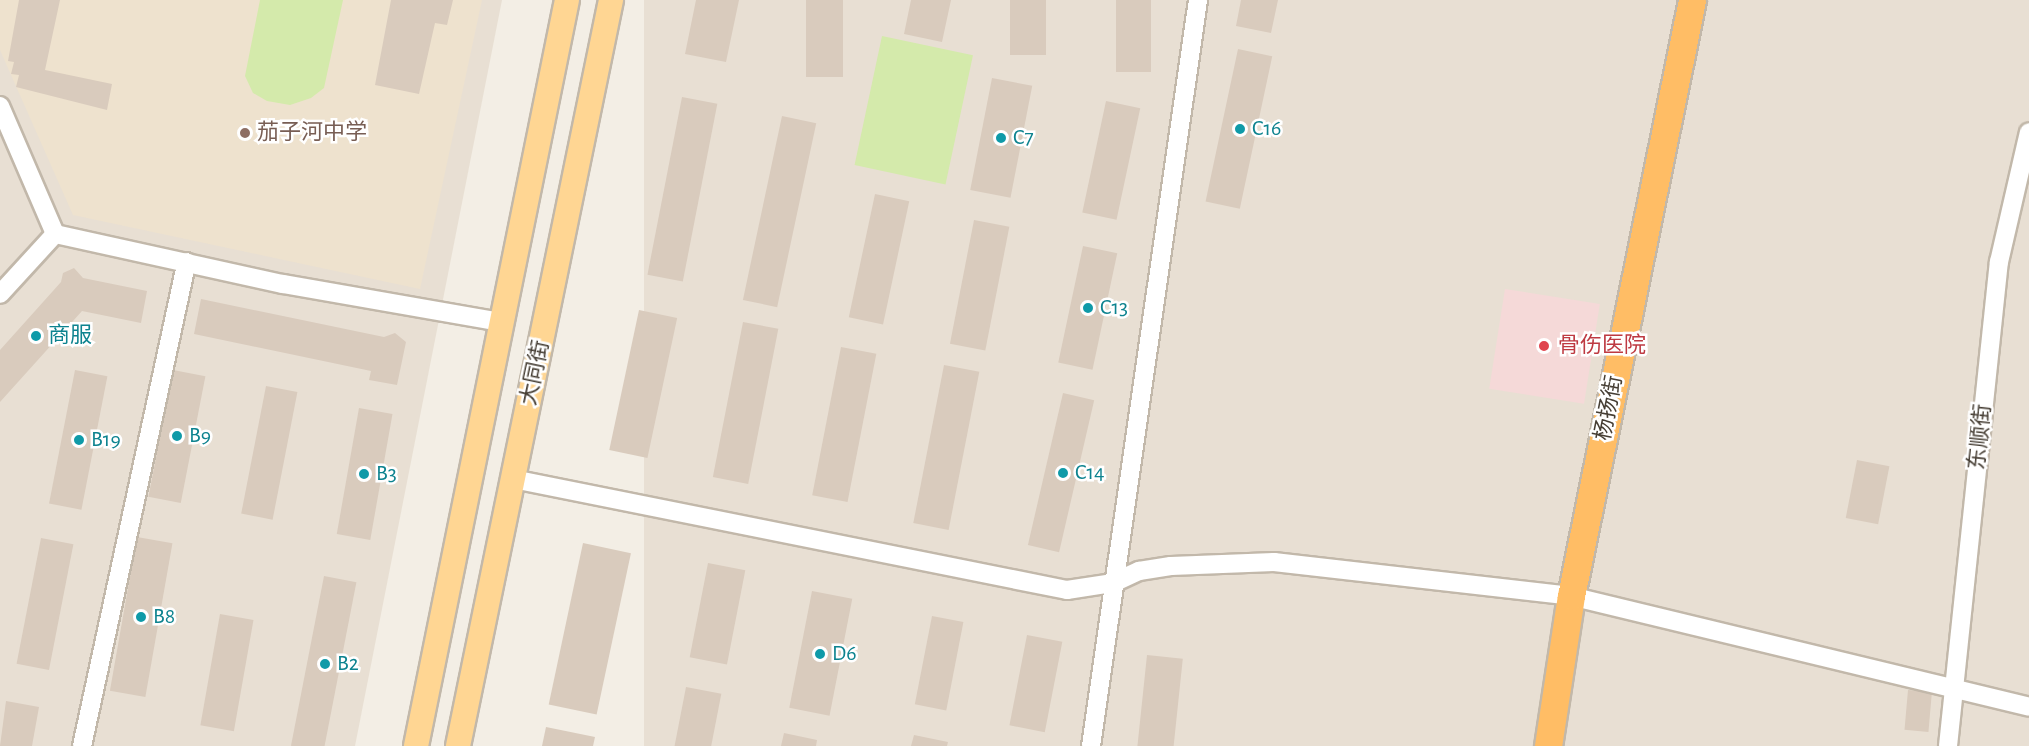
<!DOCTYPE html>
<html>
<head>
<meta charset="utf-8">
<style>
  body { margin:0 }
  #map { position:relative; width:2029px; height:746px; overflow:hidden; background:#f3eee5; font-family:"Alegreya Sans","Noto Sans SC",sans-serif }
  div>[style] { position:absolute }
  .residential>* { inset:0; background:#e8dfd3; transform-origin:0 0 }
  .education>* { inset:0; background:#eee2ce }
  .medical>* { inset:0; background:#f5d9d8; transform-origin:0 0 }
  .green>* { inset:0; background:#d4eaab; transform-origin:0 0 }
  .building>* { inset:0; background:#d9cbbd; transform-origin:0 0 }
  .roads { filter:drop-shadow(2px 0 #c2b8aa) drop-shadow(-2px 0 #c2b8aa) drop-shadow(0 2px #c2b8aa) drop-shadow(0 -2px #c2b8aa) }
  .minor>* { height:18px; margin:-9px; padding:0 9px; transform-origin:9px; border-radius:9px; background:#fff }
  .major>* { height:24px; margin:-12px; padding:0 12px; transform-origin:12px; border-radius:12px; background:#ffd693 }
  .highway>* { height:27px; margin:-13.5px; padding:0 13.5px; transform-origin:13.5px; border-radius:13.5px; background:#ffbd65 }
  .dots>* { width:16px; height:16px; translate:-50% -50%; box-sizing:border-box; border:3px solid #fff; border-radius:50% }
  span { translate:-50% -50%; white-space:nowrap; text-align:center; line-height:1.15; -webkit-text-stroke:5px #fff; paint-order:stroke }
  .culture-label { font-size:22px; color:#0d838f }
  .left { translate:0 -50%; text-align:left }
  .education-label { font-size:22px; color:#785e54 }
  .health-label { font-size:22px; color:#be3a42 }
  .street-label { font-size:22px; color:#463e34 }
</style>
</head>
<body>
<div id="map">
  <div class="residential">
    <div style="clip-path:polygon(0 0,502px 0,355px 746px,0 746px)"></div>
    <div style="left:644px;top:0;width:1385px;height:763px"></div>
  </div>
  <div class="education">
    <div style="clip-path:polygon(0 0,482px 0,420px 289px,73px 215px,0 50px)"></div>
  </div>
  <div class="medical">
    <div style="left:1505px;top:289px;width:96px;height:101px;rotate:9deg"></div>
  </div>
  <div class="green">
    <div style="clip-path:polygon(260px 0,343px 0,324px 88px,311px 98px,290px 105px,267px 101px,253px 93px,245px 76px)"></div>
    <div style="left:882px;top:36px;width:93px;height:132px;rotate:12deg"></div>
  </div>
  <div class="building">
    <div style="clip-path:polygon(19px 0,60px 0,45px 70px,112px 84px,107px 110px,16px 87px,19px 75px,11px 74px,14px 62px,8px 61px)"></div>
    <div style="clip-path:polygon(391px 0,453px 0,447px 25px,435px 23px,419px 94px,375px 85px)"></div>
    <div style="clip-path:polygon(696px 0,739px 0,726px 62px,685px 54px)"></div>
    <div style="left:806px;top:0;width:37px;height:77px"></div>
    <div style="clip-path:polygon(911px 0,951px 0,942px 42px,904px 34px)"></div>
    <div style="left:1010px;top:0;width:36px;height:55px"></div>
    <div style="left:1116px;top:0;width:35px;height:72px"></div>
    <div style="clip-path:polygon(1241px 0,1278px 0,1271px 33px,1236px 26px)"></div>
    <div style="left:1238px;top:49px;width:35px;height:156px;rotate:12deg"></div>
    <div style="left:992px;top:78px;width:41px;height:114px;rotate:11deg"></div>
    <div style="left:682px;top:97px;width:36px;height:181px;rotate:11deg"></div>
    <div style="left:1106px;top:101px;width:35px;height:114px;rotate:12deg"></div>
    <div style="left:782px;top:116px;width:35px;height:188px;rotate:12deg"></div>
    <div style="left:875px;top:194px;width:35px;height:126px;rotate:12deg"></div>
    <div style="left:974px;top:220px;width:36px;height:126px;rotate:11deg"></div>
    <div style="left:1083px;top:246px;width:35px;height:119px;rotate:12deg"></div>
    <div style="clip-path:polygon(74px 268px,83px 278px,147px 291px,141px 323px,82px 311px,0 402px,0 350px,61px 282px,63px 273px)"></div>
    <div style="clip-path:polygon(201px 299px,384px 337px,395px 333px,406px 342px,397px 385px,369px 380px,371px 371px,194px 334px)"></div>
    <div style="left:639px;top:310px;width:39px;height:143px;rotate:12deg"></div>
    <div style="left:743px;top:322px;width:36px;height:158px;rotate:11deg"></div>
    <div style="left:841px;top:347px;width:36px;height:151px;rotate:11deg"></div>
    <div style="left:944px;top:365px;width:36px;height:161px;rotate:11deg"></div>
    <div style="left:75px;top:370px;width:33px;height:136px;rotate:11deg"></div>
    <div style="left:173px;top:370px;width:33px;height:129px;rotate:11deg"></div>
    <div style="left:266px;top:386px;width:32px;height:130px;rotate:11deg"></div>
    <div style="left:1063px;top:393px;width:32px;height:156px;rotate:13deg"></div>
    <div style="left:359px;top:408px;width:34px;height:128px;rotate:10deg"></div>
    <div style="left:1857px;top:460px;width:33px;height:59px;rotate:11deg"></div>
    <div style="left:137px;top:537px;width:36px;height:156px;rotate:10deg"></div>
    <div style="left:41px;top:538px;width:33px;height:128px;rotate:11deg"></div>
    <div style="left:583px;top:543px;width:49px;height:165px;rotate:12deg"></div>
    <div style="left:708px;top:563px;width:38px;height:96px;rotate:11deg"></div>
    <div style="left:324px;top:576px;width:33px;height:173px;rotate:11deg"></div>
    <div style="left:812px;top:591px;width:41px;height:119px;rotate:11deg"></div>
    <div style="left:220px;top:614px;width:34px;height:113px;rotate:10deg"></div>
    <div style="left:932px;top:616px;width:32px;height:90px;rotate:11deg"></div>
    <div style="left:1027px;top:635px;width:36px;height:92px;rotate:11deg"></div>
    <div style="left:1147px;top:655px;width:36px;height:92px;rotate:6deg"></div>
    <div style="left:686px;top:687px;width:36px;height:60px;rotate:11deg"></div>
    <div style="left:1908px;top:690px;width:24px;height:40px;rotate:5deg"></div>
    <div style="clip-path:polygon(6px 701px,39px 707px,32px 746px,0 746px)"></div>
    <div style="clip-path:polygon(546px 727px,595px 737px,593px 746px,542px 746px)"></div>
    <div style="clip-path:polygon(784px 733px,817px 740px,816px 746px,781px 746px)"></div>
    <div style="clip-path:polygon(914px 735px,948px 742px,947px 746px,911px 746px)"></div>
  </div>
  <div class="roads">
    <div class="minor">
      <div style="left:0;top:106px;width:139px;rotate:66.7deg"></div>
      <div style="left:55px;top:234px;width:81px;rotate:132.5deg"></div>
      <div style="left:55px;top:234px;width:233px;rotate:12.4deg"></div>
      <div style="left:283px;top:284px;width:220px;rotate:9.9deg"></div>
      <div style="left:513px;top:479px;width:565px;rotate:11.33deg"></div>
      <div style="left:1067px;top:590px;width:47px;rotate:-8.7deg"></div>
      <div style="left:1113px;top:583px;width:29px;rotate:-25deg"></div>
      <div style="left:1139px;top:571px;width:32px;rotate:-9deg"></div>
      <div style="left:1171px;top:566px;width:103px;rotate:-2.2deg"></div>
      <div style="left:1274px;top:562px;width:299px;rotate:6.5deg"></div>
      <div style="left:1571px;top:596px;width:471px;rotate:13.6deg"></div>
      <div style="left:82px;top:746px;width:495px;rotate:-77.8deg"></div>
      <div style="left:1091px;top:746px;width:754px;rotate:-81.84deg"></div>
      <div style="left:1948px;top:746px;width:487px;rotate:-84deg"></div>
      <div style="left:1999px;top:262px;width:133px;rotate:-77deg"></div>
    </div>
    <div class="major">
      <div style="left:416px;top:746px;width:761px;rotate:-78.56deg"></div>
      <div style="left:458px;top:746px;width:762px;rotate:-78.41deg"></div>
    </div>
    <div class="highway">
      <div style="left:1548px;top:746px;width:152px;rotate:-81.3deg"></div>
      <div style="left:1571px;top:596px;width:608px;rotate:-78.52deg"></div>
    </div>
  </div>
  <div class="dots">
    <div style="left:1240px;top:129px;background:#0f9aa8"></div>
    <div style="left:245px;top:133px;background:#8d6e63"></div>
    <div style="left:1001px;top:138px;background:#0f9aa8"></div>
    <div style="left:1088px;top:308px;background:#0f9aa8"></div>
    <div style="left:36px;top:336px;background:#0f9aa8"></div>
    <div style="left:1544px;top:346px;background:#e0444e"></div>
    <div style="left:177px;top:436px;background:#0f9aa8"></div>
    <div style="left:79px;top:440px;background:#0f9aa8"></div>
    <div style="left:1063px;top:473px;background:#0f9aa8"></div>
    <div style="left:364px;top:474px;background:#0f9aa8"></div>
    <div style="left:141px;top:617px;background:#0f9aa8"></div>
    <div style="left:820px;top:654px;background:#0f9aa8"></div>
    <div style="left:325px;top:664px;background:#0f9aa8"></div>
  </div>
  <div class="culture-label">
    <span class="left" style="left:1252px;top:129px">C16</span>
    <span class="left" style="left:1013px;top:138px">C7</span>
    <span class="left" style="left:1100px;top:308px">C13</span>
    <span class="left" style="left:48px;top:336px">商服</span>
    <span class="left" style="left:189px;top:436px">B9</span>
    <span class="left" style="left:91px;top:440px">B19</span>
    <span class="left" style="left:1075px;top:473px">C14</span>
    <span class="left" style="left:376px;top:474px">B3</span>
    <span class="left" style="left:153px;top:617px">B8</span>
    <span class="left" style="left:832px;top:654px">D6</span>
    <span class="left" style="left:337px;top:664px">B2</span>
  </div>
  <div class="education-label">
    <span class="left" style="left:257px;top:133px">茄子河中学</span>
  </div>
  <div class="health-label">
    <span class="left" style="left:1558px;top:346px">骨伤医院</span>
  </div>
  <div class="street-label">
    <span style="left:535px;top:373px;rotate:-78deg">大同街</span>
    <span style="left:1609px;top:408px;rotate:-79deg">杨扬街</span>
    <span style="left:1980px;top:437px;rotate:-84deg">东顺街</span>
  </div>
</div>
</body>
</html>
